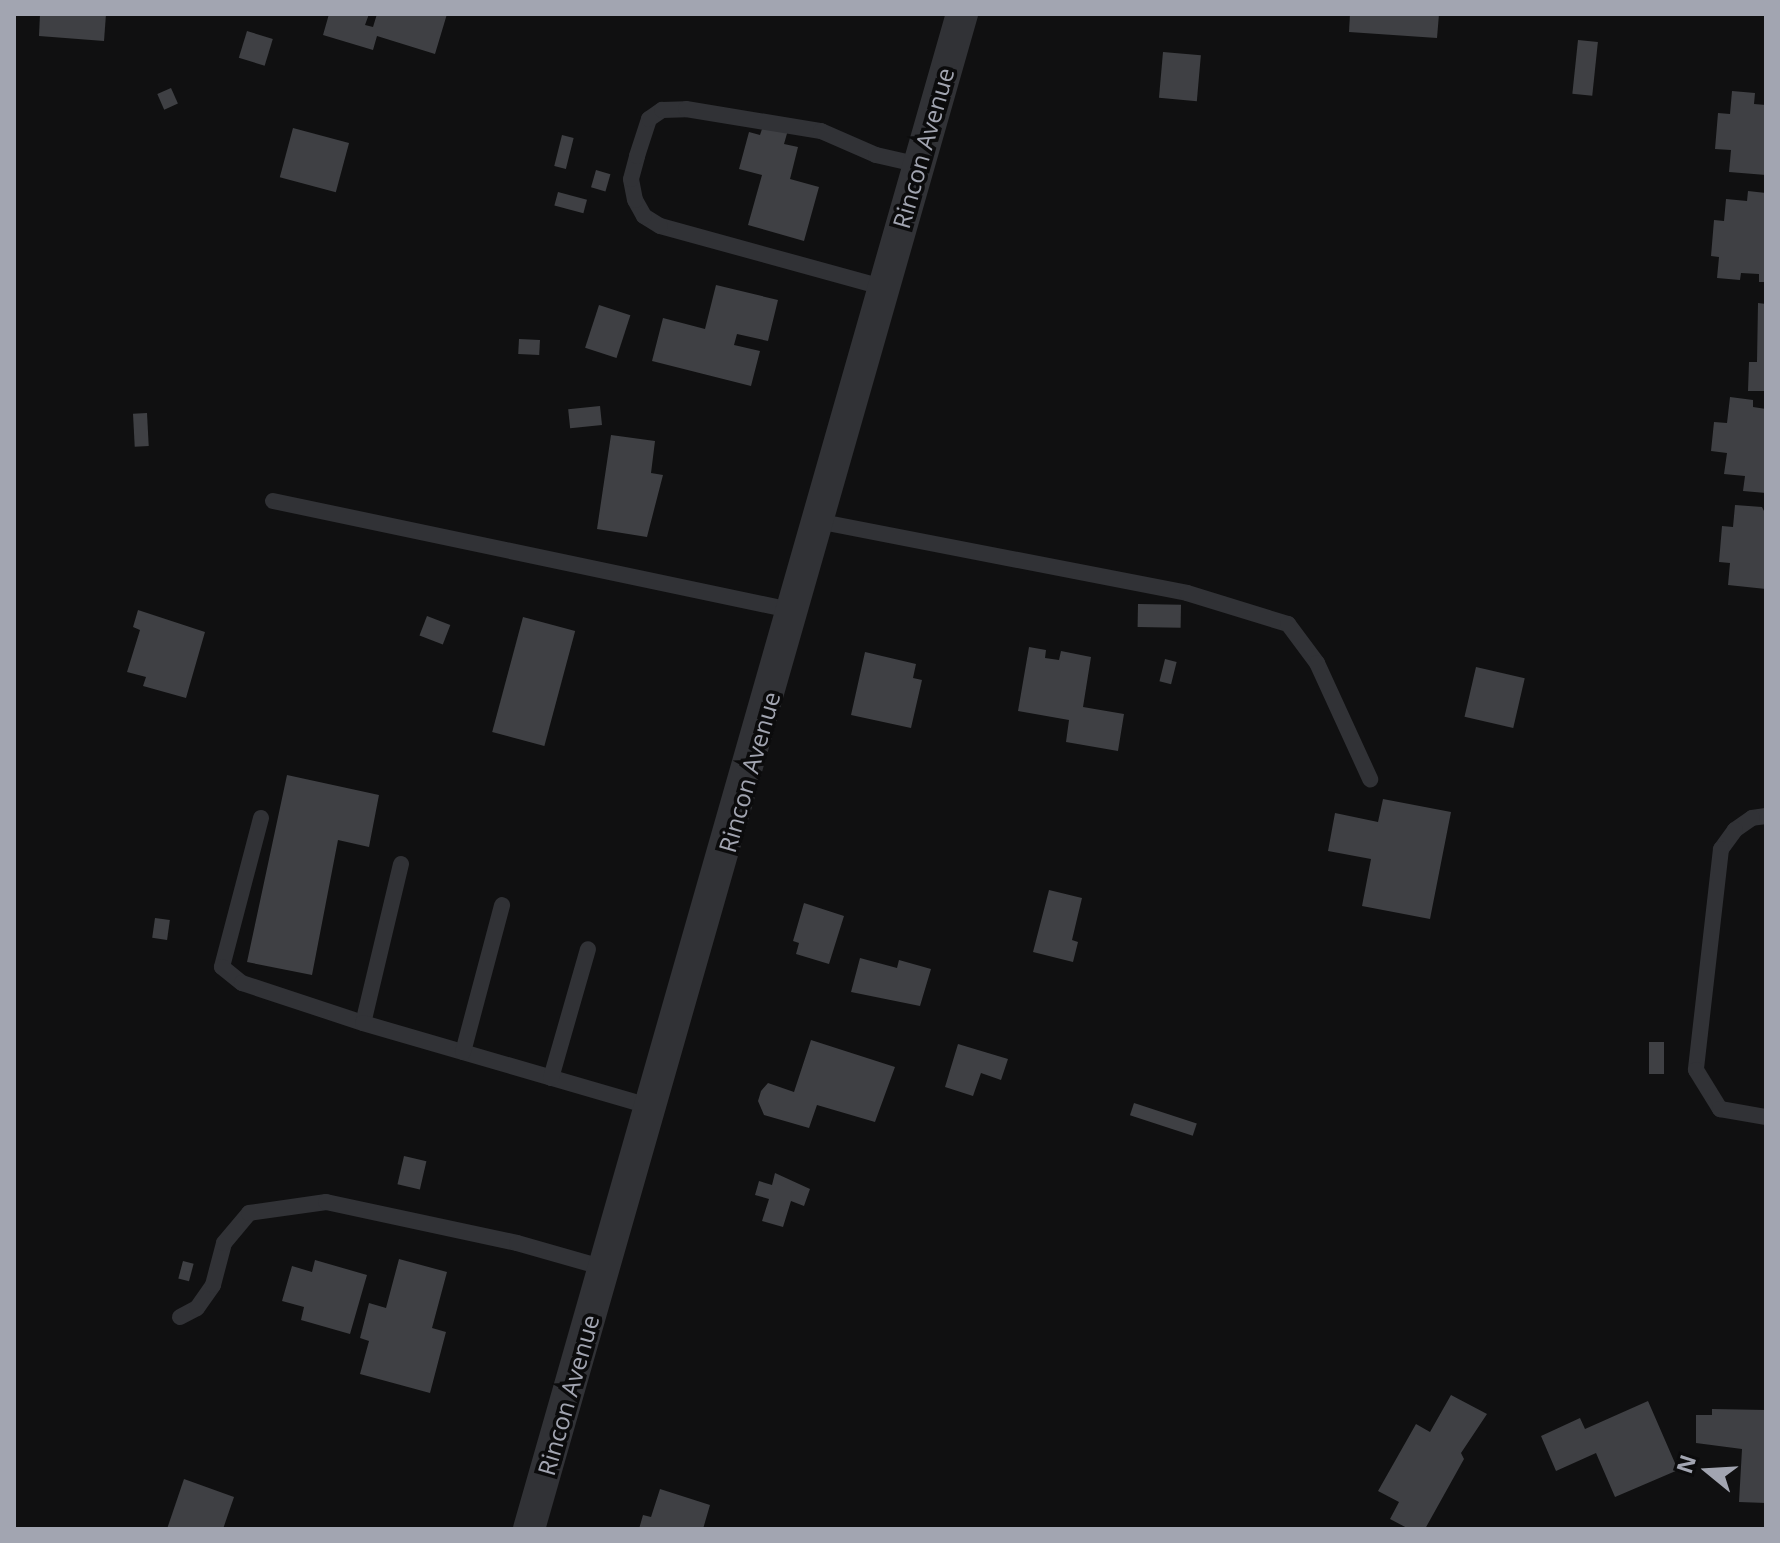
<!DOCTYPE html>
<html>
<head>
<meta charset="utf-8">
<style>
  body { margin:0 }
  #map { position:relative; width:1780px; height:1543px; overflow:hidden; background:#101011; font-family:"Open Sans",sans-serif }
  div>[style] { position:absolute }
  .building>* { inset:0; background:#3f4044; transform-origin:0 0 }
  .service>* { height:16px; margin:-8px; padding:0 8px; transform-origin:8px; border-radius:8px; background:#313236 }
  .minor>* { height:32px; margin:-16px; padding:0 16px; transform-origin:16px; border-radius:16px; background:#313236 }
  span { translate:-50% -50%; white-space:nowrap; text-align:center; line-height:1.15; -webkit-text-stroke:7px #0b0b0c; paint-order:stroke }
  .street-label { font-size:24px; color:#a2a5b1 }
  .frame { position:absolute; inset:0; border:16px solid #a2a5b1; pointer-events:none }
  .north { position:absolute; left:1668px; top:1431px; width:80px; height:80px; -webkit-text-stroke:6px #0b0b0c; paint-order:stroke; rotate:288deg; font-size:22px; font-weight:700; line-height:32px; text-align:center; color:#a2a5b1 }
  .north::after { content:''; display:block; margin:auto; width:28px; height:36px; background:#a2a5b1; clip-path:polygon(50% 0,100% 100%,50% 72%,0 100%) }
</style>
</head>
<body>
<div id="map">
  <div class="building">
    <div style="clip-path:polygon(40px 14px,106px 14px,104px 41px,39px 36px)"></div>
    <div style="clip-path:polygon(329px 14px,369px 14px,365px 25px,373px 27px,377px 14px,447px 14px,435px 54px,377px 36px,373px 50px,323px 35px)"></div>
    <div style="clip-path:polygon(1350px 14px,1439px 14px,1437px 38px,1349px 32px)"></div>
    <div style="left:247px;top:31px;width:27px;height:28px;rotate:17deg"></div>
    <div style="left:1578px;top:40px;width:20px;height:54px;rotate:6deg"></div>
    <div style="left:1163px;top:52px;width:38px;height:46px;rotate:5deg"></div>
    <div style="left:171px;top:88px;width:17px;height:15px;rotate:66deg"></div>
    <div style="clip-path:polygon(1732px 91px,1755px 93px,1754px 104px,1766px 105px,1766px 175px,1729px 172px,1731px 150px,1715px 149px,1718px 113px,1730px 114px)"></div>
    <div style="clip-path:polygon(764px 123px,788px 130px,784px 144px,798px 147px,790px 179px,819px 187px,804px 241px,748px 225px,762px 175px,739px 169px,749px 132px,760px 135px)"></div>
    <div style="left:293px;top:128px;width:58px;height:51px;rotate:15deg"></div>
    <div style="left:562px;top:135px;width:12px;height:32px;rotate:14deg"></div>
    <div style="left:596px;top:170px;width:15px;height:18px;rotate:16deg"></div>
    <div style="clip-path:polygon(1748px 191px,1766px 193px,1766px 282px,1759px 282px,1759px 274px,1741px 273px,1740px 280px,1717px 278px,1719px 257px,1711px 256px,1714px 220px,1724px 221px,1726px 199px,1747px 201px)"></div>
    <div style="left:558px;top:192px;width:30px;height:14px;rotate:15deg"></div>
    <div style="clip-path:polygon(716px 285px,778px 300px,768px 341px,737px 334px,734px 345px,760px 351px,751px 386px,652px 361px,663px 318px,705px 329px)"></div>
    <div style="clip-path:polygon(1758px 303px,1766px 304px,1766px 391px,1748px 391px,1749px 362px,1757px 362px)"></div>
    <div style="left:599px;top:305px;width:33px;height:45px;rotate:18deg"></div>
    <div style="left:519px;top:339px;width:21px;height:15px;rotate:3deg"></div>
    <div style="clip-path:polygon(1730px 397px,1753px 400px,1753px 407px,1766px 409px,1766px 493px,1743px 491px,1745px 476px,1724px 474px,1727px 453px,1711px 451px,1714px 422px,1727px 423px)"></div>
    <div style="left:600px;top:406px;width:19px;height:32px;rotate:84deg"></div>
    <div style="left:147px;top:413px;width:33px;height:14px;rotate:87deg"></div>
    <div style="clip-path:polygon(611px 435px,655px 441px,651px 473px,663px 475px,647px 537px,597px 529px)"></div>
    <div style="clip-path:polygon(1735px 505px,1762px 507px,1766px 515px,1766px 589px,1728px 585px,1730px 563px,1719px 562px,1722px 526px,1733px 527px)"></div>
    <div style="left:1138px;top:604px;width:43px;height:23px;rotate:1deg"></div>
    <div style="clip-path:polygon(138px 610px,205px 632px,186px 698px,143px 686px,146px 677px,127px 672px,140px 630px,133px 627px)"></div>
    <div style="left:427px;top:616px;width:25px;height:21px;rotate:21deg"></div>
    <div style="left:523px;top:617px;width:54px;height:119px;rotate:15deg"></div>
    <div style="clip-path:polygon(1029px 647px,1046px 650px,1045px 658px,1059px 660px,1061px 651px,1091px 657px,1083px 707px,1124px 714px,1118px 751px,1066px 742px,1069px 720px,1018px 711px)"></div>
    <div style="clip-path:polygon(865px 652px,916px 664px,913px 678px,922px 680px,911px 728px,851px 715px)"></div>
    <div style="left:1165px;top:659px;width:12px;height:23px;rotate:14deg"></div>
    <div style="left:1476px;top:667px;width:50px;height:51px;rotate:13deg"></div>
    <div style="clip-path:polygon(287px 775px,379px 795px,369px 847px,338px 840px,312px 975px,247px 962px)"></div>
    <div style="clip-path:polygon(1383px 799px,1451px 812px,1430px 919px,1362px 906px,1371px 859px,1328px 851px,1335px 813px,1378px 822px)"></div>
    <div style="clip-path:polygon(1049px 890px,1082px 898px,1072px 940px,1078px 942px,1073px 962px,1033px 952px)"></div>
    <div style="clip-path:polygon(804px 903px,844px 916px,829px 964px,796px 954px,799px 943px,793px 941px)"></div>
    <div style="left:155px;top:918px;width:15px;height:20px;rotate:8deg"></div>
    <div style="clip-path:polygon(860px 958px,897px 968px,899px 960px,931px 969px,920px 1006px,851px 992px)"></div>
    <div style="clip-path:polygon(811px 1040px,895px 1067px,875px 1122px,817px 1105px,809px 1128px,764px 1115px,758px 1101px,761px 1091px,768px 1083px,794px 1092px)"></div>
    <div style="left:1649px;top:1042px;width:15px;height:32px"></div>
    <div style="clip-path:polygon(958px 1044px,1008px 1059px,1001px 1080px,981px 1073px,973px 1096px,945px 1087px)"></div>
    <div style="left:1134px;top:1103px;width:66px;height:13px;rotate:18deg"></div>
    <div style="left:404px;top:1156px;width:23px;height:29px;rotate:13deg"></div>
    <div style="clip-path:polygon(775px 1173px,810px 1189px,804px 1206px,791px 1201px,783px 1227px,762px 1221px,769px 1199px,755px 1195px,759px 1181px,772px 1185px)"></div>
    <div style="clip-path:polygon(399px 1259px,447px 1272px,432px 1328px,446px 1332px,430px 1393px,360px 1374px,369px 1341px,360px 1338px,369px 1303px,386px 1308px)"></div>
    <div style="clip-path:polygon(315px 1260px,367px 1275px,350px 1334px,301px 1320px,304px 1307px,282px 1301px,292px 1266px,312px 1272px)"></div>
    <div style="left:183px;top:1261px;width:11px;height:18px;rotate:15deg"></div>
    <div style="clip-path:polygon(1451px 1395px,1487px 1414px,1461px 1453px,1464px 1459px,1425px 1529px,1409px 1529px,1390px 1519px,1399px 1502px,1378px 1491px,1416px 1424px,1430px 1432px)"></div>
    <div style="clip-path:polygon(1648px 1401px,1678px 1470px,1615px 1497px,1596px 1453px,1556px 1471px,1541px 1436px,1580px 1418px,1585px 1429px)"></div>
    <div style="clip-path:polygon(1712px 1409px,1766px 1410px,1766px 1503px,1739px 1502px,1742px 1449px,1696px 1443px,1696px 1415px,1712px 1415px)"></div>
    <div style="clip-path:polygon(184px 1479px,234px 1497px,223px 1529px,167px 1529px)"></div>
    <div style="clip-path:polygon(660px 1489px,710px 1505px,703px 1529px,639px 1529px,643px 1515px,651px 1517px)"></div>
  </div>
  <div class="service">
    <div style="left:882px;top:287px;width:230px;rotate:-164.6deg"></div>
    <div style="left:660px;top:226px;width:19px;rotate:-148deg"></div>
    <div style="left:644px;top:216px;width:18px;rotate:-119deg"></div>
    <div style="left:635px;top:200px;width:21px;rotate:-101deg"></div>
    <div style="left:631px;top:179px;width:24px;rotate:-75deg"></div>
    <div style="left:637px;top:156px;width:39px;rotate:-72deg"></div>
    <div style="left:649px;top:119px;width:16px;rotate:-35deg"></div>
    <div style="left:662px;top:110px;width:24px;rotate:-2deg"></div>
    <div style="left:686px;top:109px;width:137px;rotate:9.3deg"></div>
    <div style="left:821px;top:131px;width:60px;rotate:23.6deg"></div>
    <div style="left:876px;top:155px;width:45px;rotate:12.8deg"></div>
    <div style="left:273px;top:501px;width:533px;rotate:11.9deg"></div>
    <div style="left:817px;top:521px;width:377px;rotate:11deg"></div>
    <div style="left:1187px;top:593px;width:106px;rotate:17.1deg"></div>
    <div style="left:1288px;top:624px;width:49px;rotate:53.4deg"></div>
    <div style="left:1317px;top:663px;width:128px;rotate:65.4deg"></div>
    <div style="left:1766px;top:816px;width:14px;rotate:172deg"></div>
    <div style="left:1752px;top:818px;width:21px;rotate:145deg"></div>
    <div style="left:1735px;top:830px;width:24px;rotate:126deg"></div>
    <div style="left:1721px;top:849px;width:222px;rotate:96.5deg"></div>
    <div style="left:1696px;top:1070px;width:46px;rotate:58.4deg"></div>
    <div style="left:1720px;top:1109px;width:47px;rotate:9.9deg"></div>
    <div style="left:261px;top:818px;width:154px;rotate:104.7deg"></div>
    <div style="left:222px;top:967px;width:26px;rotate:39deg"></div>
    <div style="left:242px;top:983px;width:127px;rotate:18.3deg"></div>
    <div style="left:401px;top:864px;width:163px;rotate:103.4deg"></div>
    <div style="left:363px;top:1023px;width:301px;rotate:16.2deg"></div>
    <div style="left:463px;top:1052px;width:152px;rotate:-75.1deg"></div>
    <div style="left:551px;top:1078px;width:134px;rotate:-74deg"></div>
    <div style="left:180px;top:1317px;width:19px;rotate:-28deg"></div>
    <div style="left:197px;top:1308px;width:28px;rotate:-55deg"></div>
    <div style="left:213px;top:1285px;width:43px;rotate:-75.3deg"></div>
    <div style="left:224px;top:1243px;width:39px;rotate:-50deg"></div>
    <div style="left:249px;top:1213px;width:78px;rotate:-8.1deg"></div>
    <div style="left:326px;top:1202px;width:195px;rotate:12.1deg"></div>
    <div style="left:517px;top:1243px;width:91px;rotate:15.9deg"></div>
  </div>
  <div class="minor">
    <div style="left:529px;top:1529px;width:1576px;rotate:-74.05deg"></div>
  </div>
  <div class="street-label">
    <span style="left:923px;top:148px;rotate:-74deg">Rincon Avenue</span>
    <span style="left:749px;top:772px;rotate:-74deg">Rincon Avenue</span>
    <span style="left:568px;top:1395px;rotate:-74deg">Rincon Avenue</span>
  </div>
  <div class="frame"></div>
  <div class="north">N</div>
</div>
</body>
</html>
